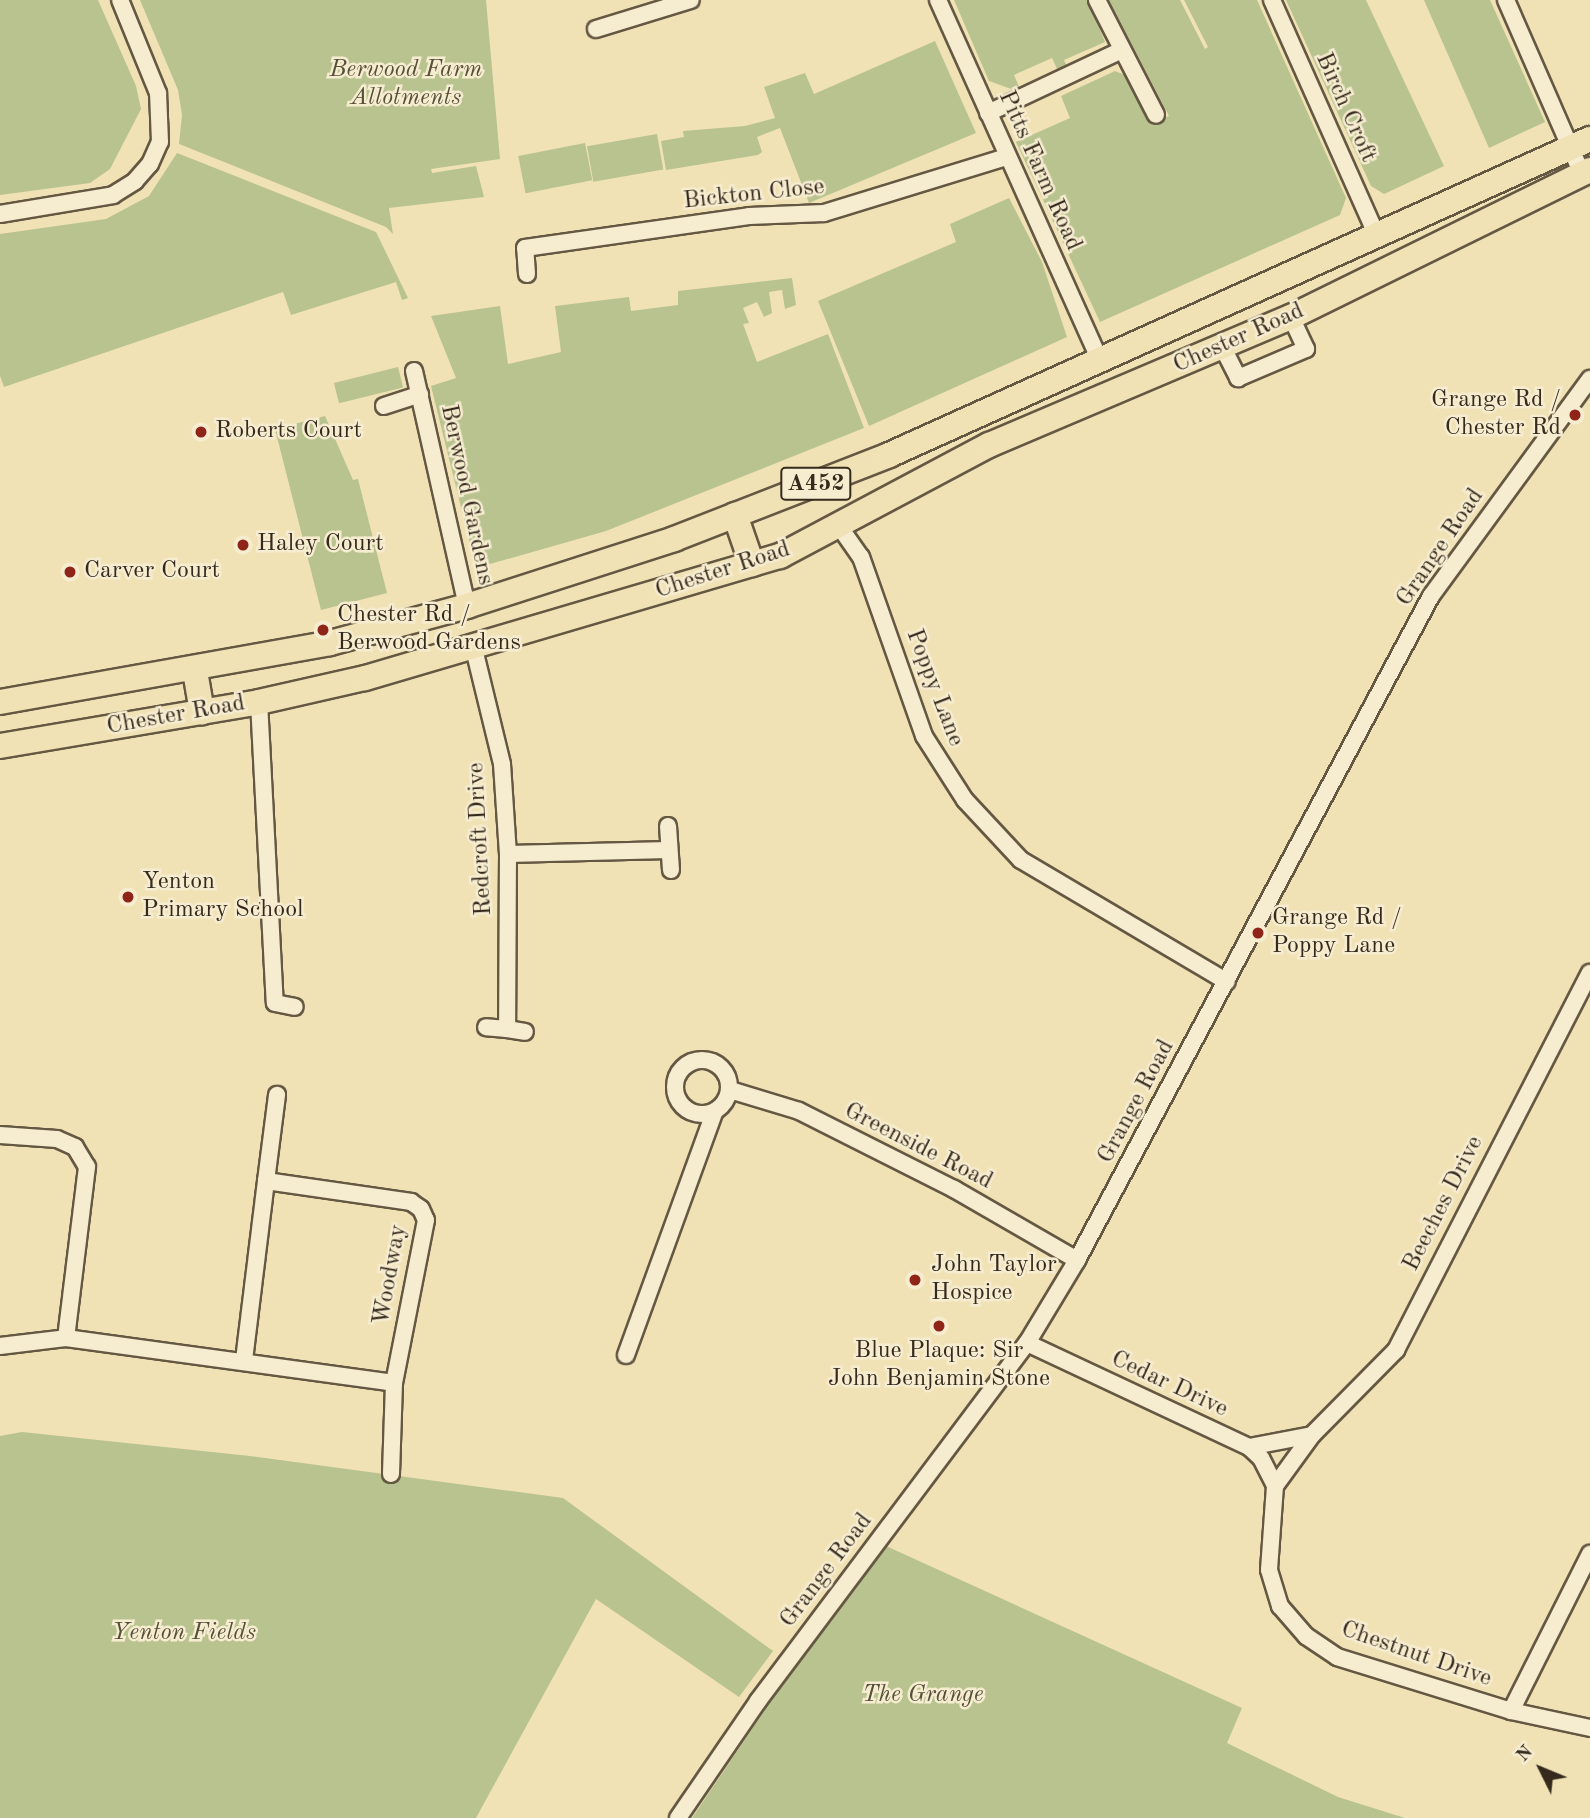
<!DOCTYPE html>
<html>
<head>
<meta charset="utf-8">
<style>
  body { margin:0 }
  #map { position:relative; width:1590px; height:1818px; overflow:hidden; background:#f1e2b6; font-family:"Old Standard TT",serif }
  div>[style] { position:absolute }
  .green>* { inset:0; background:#b8c38f; transform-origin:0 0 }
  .roads { filter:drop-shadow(2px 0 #655843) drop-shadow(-2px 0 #655843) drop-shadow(0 2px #655843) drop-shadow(0 -2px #655843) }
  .minor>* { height:16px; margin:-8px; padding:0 8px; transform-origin:8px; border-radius:8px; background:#f6ecd0 }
  .minor>.ring { margin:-8px; padding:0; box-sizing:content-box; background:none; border:16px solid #f6ecd0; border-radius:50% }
  .trunk>* { height:24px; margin:-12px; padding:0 12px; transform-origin:12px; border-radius:12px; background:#f1e2b6 }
  .dots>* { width:19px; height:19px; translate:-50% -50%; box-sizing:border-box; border:4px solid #f6ecd0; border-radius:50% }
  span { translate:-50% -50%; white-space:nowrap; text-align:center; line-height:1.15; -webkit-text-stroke:5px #f6ecd0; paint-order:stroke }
  .shield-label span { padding:2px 5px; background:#f6ecd0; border:2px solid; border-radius:5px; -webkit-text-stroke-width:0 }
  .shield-label { font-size:23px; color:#362a1d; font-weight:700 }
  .park-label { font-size:24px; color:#56503a; font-style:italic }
  .street-label { font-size:24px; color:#362a1d }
  .poi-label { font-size:24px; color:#362a1d }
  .right { translate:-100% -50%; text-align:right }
  .left { translate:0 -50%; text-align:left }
  .north { position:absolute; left:1506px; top:1734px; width:70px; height:70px; -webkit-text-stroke:5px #f6ecd0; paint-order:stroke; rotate:313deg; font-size:19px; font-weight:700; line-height:28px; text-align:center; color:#362a1d }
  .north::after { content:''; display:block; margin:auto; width:24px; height:32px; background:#362a1d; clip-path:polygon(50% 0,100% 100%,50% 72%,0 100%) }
</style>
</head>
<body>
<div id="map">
  <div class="green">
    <div style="clip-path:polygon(0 0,98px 0,136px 86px,141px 109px,110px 169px,90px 183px,0 195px)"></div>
    <div style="clip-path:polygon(140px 0,486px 0,500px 159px,431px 169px,432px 173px,476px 166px,484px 197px,389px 208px,393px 234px,386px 227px,179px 144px,182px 115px,178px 90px)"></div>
    <div style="clip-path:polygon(954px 0,1088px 0,1105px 42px,1064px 60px,1067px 67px,1058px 71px,1052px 58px,1014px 75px,1020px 89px,1014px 90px,989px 81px)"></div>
    <div style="clip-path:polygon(1109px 0,1180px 0,1205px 49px,1208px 47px,1184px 0,1257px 0,1346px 198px,1340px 215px,1100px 322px,1016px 142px,1070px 118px,1061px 96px,1115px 71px,1125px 75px,1129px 84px,1136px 81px,1155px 122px,1169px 116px)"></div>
    <div style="clip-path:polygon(1286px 0,1366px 0,1444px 166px,1384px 194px,1371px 186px)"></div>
    <div style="clip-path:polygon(1424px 0,1490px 0,1545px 122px,1489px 148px)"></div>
    <div style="clip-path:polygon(935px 41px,976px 133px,809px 203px,780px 128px,757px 137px,762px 152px,758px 155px,666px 170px,661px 141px,684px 137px,683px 131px,745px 126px,775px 118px,764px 87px,805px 73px,814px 94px)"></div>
    <div style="left:657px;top:134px;width:36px;height:71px;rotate:80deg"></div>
    <div style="left:585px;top:143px;width:38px;height:68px;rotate:79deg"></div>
    <div style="clip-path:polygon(177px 153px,376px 232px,408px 298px,402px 300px,396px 282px,291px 315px,283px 292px,4px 387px,0 376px,0 234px,106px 219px,149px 196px)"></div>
    <div style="clip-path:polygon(1009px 198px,1042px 262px,1067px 337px,869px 426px,818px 301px,956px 242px,950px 224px)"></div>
    <div style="clip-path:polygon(792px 278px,796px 305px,785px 309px,782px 290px,769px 292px,772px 313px,764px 317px,757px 302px,743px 308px,749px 323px,743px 324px,757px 362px,828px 334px,864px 428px,606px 531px,476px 568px,431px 386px,456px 378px,431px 316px,500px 306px,508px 364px,561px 352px,555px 306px,629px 297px,631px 311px,678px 305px,678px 291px)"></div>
    <div style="left:398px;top:367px;width:21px;height:66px;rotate:76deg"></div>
    <div style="clip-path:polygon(325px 416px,353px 480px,358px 479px,387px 593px,321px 610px,275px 429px)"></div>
    <div style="clip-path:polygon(22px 1432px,250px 1456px,563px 1498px,773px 1651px,739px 1697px,596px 1599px,476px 1818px,0 1818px,0 1436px)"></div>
    <div style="clip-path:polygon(886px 1546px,1242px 1708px,1227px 1743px,1338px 1797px,1405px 1818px,692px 1818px,807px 1648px)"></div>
  </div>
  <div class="roads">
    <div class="minor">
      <div style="left:938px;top:0;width:393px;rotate:65.8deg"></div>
      <div style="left:1097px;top:0;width:129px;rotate:62.8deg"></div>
      <div style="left:1272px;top:0;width:256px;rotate:66deg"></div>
      <div style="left:1506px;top:0;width:190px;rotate:66.4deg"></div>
      <div style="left:596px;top:29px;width:99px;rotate:-17deg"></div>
      <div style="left:988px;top:113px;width:148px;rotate:-25.2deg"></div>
      <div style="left:0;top:214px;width:115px;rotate:-9.5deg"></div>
      <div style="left:113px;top:195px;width:26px;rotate:-32deg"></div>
      <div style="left:135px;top:181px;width:23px;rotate:-49deg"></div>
      <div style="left:150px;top:164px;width:24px;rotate:-66deg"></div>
      <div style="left:160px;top:142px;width:49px;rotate:-92.3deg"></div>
      <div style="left:158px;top:93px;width:100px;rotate:-112.2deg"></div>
      <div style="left:527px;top:274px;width:26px;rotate:-94deg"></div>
      <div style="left:525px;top:248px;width:226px;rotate:-8.1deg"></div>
      <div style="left:749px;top:216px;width:75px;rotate:-2.3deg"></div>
      <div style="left:824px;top:213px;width:190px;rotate:-17.1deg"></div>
      <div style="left:1223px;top:348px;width:34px;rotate:63deg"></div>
      <div style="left:1238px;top:378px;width:74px;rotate:-23.1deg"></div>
      <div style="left:1306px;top:349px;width:35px;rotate:-115deg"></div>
      <div style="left:414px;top:371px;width:241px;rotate:77.3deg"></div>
      <div style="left:384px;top:406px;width:38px;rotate:-18deg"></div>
      <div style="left:839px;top:526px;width:38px;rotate:55deg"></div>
      <div style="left:861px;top:557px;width:190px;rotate:70.6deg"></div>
      <div style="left:924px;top:736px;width:76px;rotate:57.4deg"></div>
      <div style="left:965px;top:800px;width:82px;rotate:47deg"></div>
      <div style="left:1021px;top:860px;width:239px;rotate:30.6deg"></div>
      <div style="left:474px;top:649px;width:118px;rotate:76.3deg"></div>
      <div style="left:502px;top:764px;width:90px;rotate:86.2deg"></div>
      <div style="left:508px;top:854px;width:175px;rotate:90.3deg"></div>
      <div style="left:507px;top:1029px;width:21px;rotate:-175deg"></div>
      <div style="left:259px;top:702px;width:301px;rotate:87deg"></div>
      <div style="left:275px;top:1003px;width:20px;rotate:11deg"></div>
      <div style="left:668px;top:826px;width:44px;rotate:86.1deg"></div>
      <div style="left:508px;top:854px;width:161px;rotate:-1.4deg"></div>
      <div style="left:507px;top:1029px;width:18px;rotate:9deg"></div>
      <div class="ring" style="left:675px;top:1060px;width:38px;height:38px"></div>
      <div style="left:730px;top:1090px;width:72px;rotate:16.9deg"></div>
      <div style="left:799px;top:1111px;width:174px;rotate:26.7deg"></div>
      <div style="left:954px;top:1189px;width:142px;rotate:30deg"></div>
      <div style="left:0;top:1135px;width:57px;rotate:4deg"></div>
      <div style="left:57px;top:1139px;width:20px;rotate:24deg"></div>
      <div style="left:75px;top:1147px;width:23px;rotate:59deg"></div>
      <div style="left:87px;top:1167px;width:172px;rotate:97deg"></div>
      <div style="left:266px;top:1181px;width:87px;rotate:-82.7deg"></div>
      <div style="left:1027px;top:1343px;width:245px;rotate:25.1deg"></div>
      <div style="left:1249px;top:1447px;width:16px;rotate:43deg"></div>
      <div style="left:1261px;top:1458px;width:31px;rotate:63deg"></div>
      <div style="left:1275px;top:1486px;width:84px;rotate:94.1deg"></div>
      <div style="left:1269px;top:1570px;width:38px;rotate:73deg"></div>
      <div style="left:1280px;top:1606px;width:40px;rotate:49deg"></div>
      <div style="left:1306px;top:1636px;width:37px;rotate:34deg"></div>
      <div style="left:1337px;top:1657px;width:182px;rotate:17.2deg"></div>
      <div style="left:1511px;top:1711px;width:81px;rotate:12.1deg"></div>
      <div style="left:0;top:1346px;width:66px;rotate:-6.9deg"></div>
      <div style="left:66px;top:1338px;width:331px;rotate:7.8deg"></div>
      <div style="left:626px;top:1355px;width:258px;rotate:-70deg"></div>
      <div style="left:244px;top:1360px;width:180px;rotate:-83deg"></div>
      <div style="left:266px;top:1181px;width:147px;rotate:8.2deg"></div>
      <div style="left:411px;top:1202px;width:12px;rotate:35deg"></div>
      <div style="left:421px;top:1209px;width:12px;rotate:66deg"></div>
      <div style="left:426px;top:1220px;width:166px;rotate:101.1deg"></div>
      <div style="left:394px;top:1383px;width:91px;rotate:91.9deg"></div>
      <div style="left:1249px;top:1447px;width:64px;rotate:-10.8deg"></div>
      <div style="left:1312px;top:1435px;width:120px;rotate:-45.3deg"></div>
      <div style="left:1396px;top:1350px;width:424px;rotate:-62.8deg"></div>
      <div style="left:1275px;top:1486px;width:63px;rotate:-54deg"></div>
      <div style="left:1511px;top:1711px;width:176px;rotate:-63.3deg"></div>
      <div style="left:678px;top:1818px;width:142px;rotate:-55.6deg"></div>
      <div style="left:758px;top:1701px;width:448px;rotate:-53.1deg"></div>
      <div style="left:1027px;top:1343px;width:97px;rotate:-58.9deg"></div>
      <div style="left:1077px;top:1260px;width:752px;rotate:-61.94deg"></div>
      <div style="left:1431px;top:596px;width:269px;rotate:-53.8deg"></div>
    </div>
    <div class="trunk">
      <div style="left:735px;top:515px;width:52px;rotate:70.9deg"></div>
      <div style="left:195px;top:671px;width:42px;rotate:80.3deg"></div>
      <div style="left:0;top:702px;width:335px;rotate:-10.1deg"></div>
      <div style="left:330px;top:643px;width:142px;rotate:-15.1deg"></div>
      <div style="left:467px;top:606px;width:218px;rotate:-17.9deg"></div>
      <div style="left:674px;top:539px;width:231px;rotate:-21.3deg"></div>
      <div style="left:889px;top:455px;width:769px;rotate:-24.27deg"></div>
      <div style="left:0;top:746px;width:263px;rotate:-9.6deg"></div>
      <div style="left:259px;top:702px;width:109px;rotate:-12.8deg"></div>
      <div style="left:365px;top:678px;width:433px;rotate:-16.4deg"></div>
      <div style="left:780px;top:556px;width:237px;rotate:-28deg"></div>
      <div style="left:989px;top:445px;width:328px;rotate:-23deg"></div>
      <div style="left:1291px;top:317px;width:333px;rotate:-26.2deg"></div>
    </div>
  </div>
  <div class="dots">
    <div style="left:1575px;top:415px;background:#8f2418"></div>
    <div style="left:201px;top:432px;background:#8f2418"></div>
    <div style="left:243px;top:545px;background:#8f2418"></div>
    <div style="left:70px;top:572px;background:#8f2418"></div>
    <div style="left:323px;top:630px;background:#8f2418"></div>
    <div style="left:128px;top:897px;background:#8f2418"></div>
    <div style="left:1258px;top:933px;background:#8f2418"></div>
    <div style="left:915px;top:1280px;background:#8f2418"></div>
    <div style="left:939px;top:1326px;background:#8f2418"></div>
  </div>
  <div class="shield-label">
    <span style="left:816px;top:484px">A452</span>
  </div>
  <div class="park-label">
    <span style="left:406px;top:85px">Berwood Farm<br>Allotments</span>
    <span style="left:184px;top:1634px">Yenton Fields</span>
    <span style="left:923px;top:1696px">The Grange</span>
  </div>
  <div class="street-label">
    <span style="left:1345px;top:108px;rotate:66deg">Birch Croft</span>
    <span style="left:1039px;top:171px;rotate:66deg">Pitts Farm Road</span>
    <span style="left:754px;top:195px;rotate:-6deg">Bickton Close</span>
    <span style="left:1239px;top:339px;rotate:-24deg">Chester Road</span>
    <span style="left:466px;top:495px;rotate:78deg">Berwood Gardens</span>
    <span style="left:1441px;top:548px;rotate:-56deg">Grange Road</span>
    <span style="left:723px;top:571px;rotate:-18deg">Chester Road</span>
    <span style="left:934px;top:688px;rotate:69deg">Poppy Lane</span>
    <span style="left:176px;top:716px;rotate:-10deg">Chester Road</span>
    <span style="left:481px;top:839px;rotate:-93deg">Redcroft Drive</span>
    <span style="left:1137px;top:1102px;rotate:-62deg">Grange Road</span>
    <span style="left:918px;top:1147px;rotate:27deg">Greenside Road</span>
    <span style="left:1444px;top:1204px;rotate:-63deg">Beeches Drive</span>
    <span style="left:391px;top:1275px;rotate:-80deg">Woodway</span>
    <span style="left:1169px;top:1385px;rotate:25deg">Cedar Drive</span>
    <span style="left:827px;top:1571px;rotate:-53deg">Grange Road</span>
    <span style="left:1416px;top:1655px;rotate:19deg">Chestnut Drive</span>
  </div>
  <div class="poi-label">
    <span class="right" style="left:1561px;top:415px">Grange Rd /<br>Chester Rd</span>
    <span class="left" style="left:215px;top:432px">Roberts Court</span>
    <span class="left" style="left:257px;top:545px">Haley Court</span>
    <span class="left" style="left:84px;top:572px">Carver Court</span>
    <span class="left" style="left:337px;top:630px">Chester Rd /<br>Berwood Gardens</span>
    <span class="left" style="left:142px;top:897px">Yenton<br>Primary School</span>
    <span class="left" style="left:1272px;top:933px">Grange Rd /<br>Poppy Lane</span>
    <span class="left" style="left:931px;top:1280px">John Taylor<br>Hospice</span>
    <span style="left:939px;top:1366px">Blue Plaque: Sir<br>John Benjamin Stone</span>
  </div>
  <div class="north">N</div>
</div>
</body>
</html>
